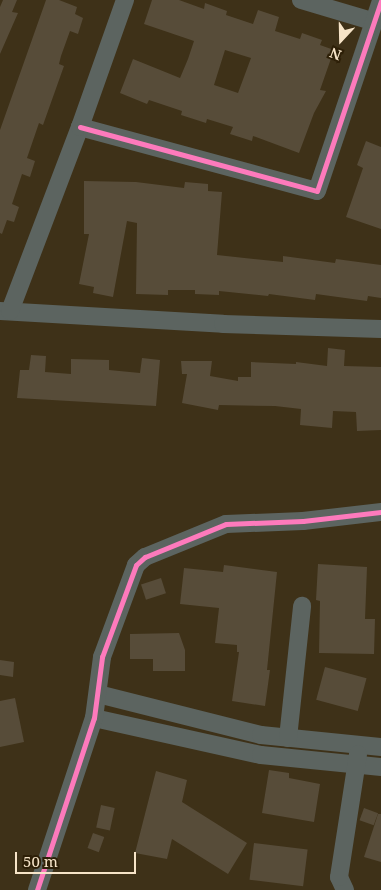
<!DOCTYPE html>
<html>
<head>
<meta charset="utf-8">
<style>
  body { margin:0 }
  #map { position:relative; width:381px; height:890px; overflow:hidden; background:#3e3118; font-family:"Noto Serif",serif }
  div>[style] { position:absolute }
  .building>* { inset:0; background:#574c39; transform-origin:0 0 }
  .minor>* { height:18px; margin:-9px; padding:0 9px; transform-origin:9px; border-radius:9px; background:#5c6460 }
  .cycleway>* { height:5px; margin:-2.5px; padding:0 2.5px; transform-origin:2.5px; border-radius:2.5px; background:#fd7abc }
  span { translate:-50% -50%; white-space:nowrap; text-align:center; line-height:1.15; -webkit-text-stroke:4px #2d1f07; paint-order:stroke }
  .north { position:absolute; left:316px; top:15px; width:50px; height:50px; -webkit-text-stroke:4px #2d1f07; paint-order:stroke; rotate:201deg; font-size:14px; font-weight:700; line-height:20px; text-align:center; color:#f6e4c8 }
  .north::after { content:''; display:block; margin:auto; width:18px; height:22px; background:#f6e4c8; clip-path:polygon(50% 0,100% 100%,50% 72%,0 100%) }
  .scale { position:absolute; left:15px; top:852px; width:121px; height:22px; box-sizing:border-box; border:2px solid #f6e4c8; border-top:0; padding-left:6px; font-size:15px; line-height:18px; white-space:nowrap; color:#f6e4c8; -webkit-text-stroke:4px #2d1f07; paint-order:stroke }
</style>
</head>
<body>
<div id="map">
  <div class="building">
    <div style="clip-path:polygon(3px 0,17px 0,12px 12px,18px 13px,0 54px,0 7px)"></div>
    <div style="clip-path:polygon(46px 0,59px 0,77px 7px,75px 14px,83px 18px,78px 34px,70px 31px,61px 56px,59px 64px,64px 66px,43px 125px,39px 123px,27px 158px,35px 161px,30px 177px,22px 174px,12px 204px,19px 207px,14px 222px,7px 220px,2px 234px,0 233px,0 130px)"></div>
    <div style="clip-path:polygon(evenodd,152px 0,179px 0,204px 9px,205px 3px,227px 11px,226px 15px,253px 24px,258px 10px,279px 17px,275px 31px,300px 39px,302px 33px,322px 40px,320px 45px,334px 50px,320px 90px,326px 91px,314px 113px,299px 153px,253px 136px,252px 141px,230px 134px,233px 127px,207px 119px,206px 123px,181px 115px,182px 111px,149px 100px,147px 104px,120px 93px,133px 59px,180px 78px,188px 59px,194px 41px,144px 24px,152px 0,225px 50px,251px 58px,238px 93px,214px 85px,225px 50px)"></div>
    <div style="clip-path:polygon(366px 141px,381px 147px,381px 229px,346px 217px,363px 168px,357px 165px)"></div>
    <div style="clip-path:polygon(84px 181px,136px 182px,184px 188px,185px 182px,208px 184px,208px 191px,222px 192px,217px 255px,283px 262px,283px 256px,335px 263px,336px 259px,381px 265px,381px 298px,368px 296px,367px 301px,316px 294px,315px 300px,269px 294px,268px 296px,219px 291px,219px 295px,195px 294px,195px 290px,168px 290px,168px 295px,136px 294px,137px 223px,127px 221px,113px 297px,93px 293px,94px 287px,79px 284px,89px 234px,84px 234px)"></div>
    <div style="clip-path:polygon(328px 348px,345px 350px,344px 366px,381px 367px,381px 430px,357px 431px,356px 412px,333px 411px,332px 428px,300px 425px,301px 409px,275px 406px,219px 405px,218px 410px,182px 403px,187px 374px,182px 374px,181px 361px,212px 361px,210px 376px,238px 381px,238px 377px,251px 377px,251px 362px,296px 364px,296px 362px,327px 366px)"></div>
    <div style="clip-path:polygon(31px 355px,46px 356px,45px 372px,71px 374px,71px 359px,109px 360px,109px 370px,140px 373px,142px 358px,160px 360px,156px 406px,17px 398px,20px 370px,29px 370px)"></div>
    <div style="clip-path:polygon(318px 564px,367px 567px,365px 619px,375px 619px,374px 654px,319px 653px,320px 601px,316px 600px)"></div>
    <div style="clip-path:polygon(224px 565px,277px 572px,267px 670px,270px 670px,265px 706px,232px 701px,239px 652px,237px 652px,237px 645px,215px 643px,219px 608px,180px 604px,184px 568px,223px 572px)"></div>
    <div style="left:161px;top:578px;width:16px;height:21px;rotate:72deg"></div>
    <div style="clip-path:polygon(179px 633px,185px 650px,185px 671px,153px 671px,153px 659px,130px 659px,130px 634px)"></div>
    <div style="clip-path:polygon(0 660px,14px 662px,13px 677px,0 675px)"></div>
    <div style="left:325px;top:667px;width:43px;height:34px;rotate:15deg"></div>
    <div style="clip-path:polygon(15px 698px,24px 742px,0 747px,0 701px)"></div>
    <div style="clip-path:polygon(269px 770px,289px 773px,289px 778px,320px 784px,314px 822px,262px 813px)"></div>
    <div style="clip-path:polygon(156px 771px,187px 780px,182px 802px,247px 843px,228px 874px,172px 839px,167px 859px,135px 853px)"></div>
    <div style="left:101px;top:805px;width:14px;height:23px;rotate:12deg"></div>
    <div style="left:364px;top:808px;width:15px;height:13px;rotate:20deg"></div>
    <div style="clip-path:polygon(378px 814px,381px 814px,381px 862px,364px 857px)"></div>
    <div style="left:93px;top:833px;width:12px;height:16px;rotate:20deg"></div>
    <div style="left:254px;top:843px;width:54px;height:37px;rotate:7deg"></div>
  </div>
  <div class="minor">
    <div style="left:301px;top:0;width:77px;rotate:16.6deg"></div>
    <div style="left:80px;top:127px;width:245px;rotate:15.1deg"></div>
    <div style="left:317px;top:191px;width:200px;rotate:-71.4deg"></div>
    <div style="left:0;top:311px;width:223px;rotate:3.3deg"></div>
    <div style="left:223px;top:324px;width:158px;rotate:1.8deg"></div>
    <div style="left:10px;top:311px;width:197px;rotate:-69.2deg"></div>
    <div style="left:80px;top:127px;width:135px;rotate:-70.5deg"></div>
    <div style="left:98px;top:694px;width:168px;rotate:14.1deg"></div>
    <div style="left:261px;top:735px;width:121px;rotate:5.7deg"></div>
    <div style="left:94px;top:718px;width:171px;rotate:12.5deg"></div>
    <div style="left:261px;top:755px;width:121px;rotate:5.7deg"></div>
    <div style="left:288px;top:738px;width:133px;rotate:-83.9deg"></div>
    <div style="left:37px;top:890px;width:181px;rotate:-71.7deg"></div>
    <div style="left:94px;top:718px;width:62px;rotate:-82.5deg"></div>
    <div style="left:102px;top:657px;width:98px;rotate:-69.7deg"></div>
    <div style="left:136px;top:565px;width:12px;rotate:-42deg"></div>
    <div style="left:145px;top:557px;width:87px;rotate:-22.2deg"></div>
    <div style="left:226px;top:524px;width:77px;rotate:-2.2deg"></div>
    <div style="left:303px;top:521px;width:79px;rotate:-6.6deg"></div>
    <div style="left:345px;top:890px;width:14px;rotate:-115deg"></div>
    <div style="left:339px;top:877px;width:124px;rotate:-81.2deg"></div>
  </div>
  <div class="cycleway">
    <div style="left:80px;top:127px;width:245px;rotate:15.1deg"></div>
    <div style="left:317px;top:191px;width:200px;rotate:-71.4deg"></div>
    <div style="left:37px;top:890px;width:181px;rotate:-71.7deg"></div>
    <div style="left:94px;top:718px;width:62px;rotate:-82.5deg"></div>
    <div style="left:102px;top:657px;width:98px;rotate:-69.7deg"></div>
    <div style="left:136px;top:565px;width:12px;rotate:-42deg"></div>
    <div style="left:145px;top:557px;width:87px;rotate:-22.2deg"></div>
    <div style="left:226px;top:524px;width:77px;rotate:-2.2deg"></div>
    <div style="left:303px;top:521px;width:79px;rotate:-6.6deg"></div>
  </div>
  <div class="north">N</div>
  <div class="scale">50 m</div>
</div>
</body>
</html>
